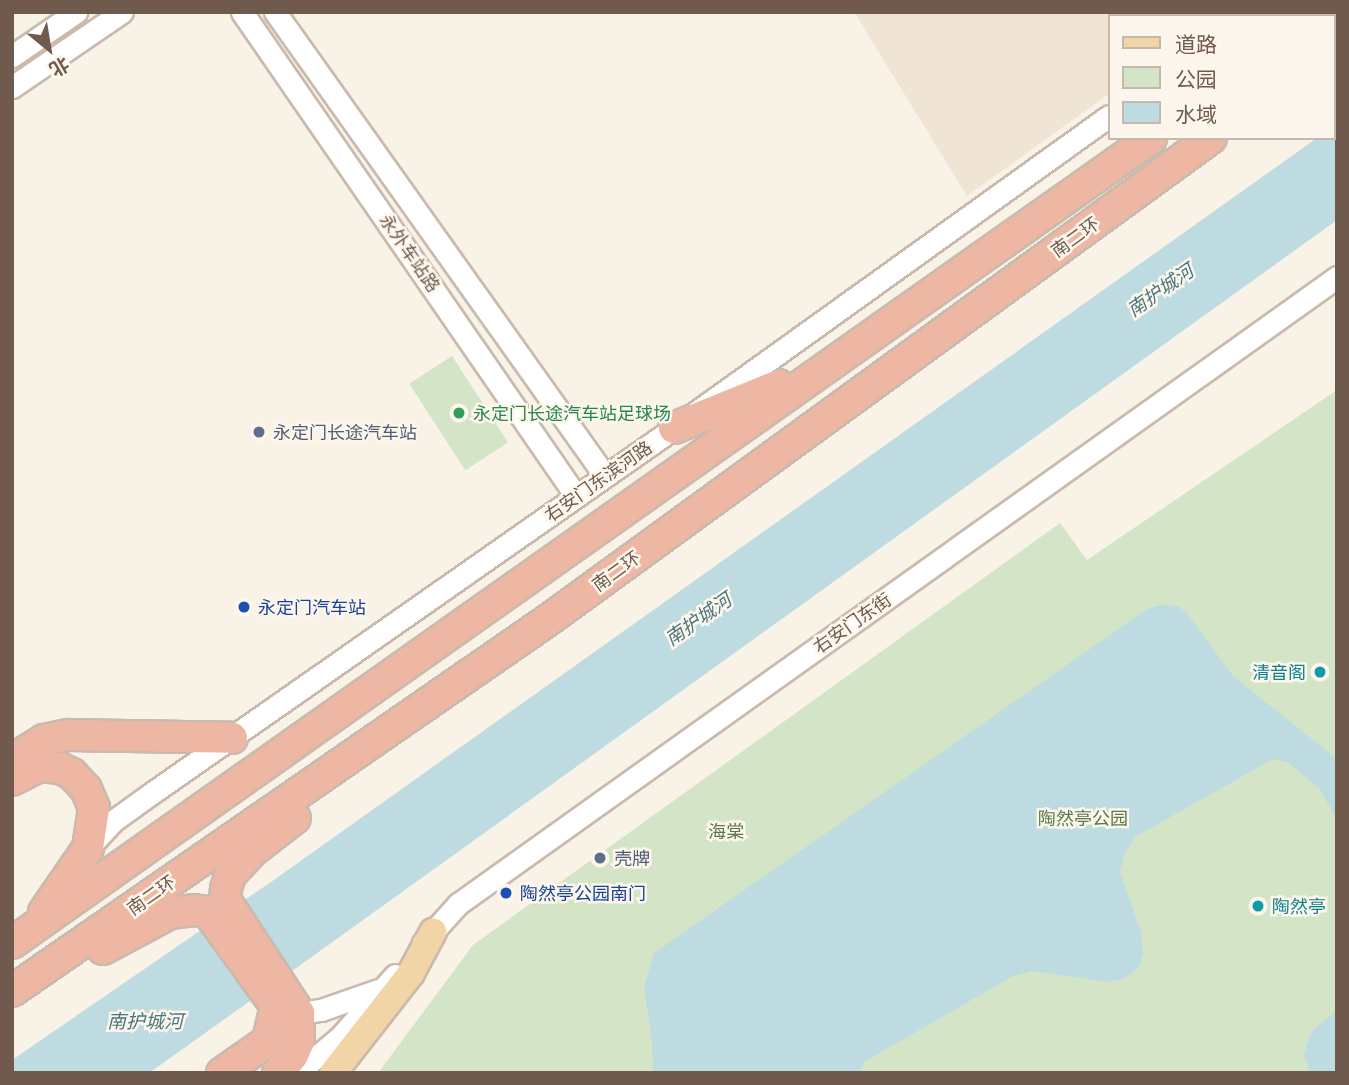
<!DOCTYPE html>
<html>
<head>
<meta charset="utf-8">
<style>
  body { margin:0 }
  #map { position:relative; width:1349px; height:1085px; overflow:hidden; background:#f9f2e6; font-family:Commissioner,"Noto Sans SC",sans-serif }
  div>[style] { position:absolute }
  .residential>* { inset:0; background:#f0e4d5 }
  .green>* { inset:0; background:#d3e5c6; transform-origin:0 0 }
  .water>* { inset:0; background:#bddbe1 }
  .roads { filter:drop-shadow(2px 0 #cabaad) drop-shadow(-2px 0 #cabaad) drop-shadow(0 2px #cabaad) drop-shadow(0 -2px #cabaad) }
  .minor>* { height:21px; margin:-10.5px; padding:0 10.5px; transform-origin:10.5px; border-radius:10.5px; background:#fff }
  .major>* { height:26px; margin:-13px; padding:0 13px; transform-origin:13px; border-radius:13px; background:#f1d5a6 }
  .highway>* { height:30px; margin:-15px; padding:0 15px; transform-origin:15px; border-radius:15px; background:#edb7a4 }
  .dots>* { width:19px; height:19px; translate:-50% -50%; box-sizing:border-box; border:4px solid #fdf6ec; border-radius:50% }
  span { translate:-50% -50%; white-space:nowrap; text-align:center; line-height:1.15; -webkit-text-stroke:5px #fdf6ec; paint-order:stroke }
  .street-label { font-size:18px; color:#705a4e }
  .leisure-label { font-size:18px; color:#27864d }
  .left { translate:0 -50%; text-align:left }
  .service-label { font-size:18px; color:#4e5e75 }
  .transit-label { font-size:18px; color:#164399 }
  .culture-label { font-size:18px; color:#0d838f }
  .right { translate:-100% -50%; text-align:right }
  .park-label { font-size:18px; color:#587a4a }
  .water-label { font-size:19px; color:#4a7780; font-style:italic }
  .frame { position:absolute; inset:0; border:14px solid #705a4e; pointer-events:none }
  .legend { position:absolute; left:1108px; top:14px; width:228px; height:126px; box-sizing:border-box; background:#fdf6ec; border:2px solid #c5b8ad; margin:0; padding:9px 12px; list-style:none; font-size:21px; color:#705a4e }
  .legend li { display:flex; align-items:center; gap:14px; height:35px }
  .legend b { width:35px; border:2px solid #c5b8ad }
  .north { position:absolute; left:14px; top:14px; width:70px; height:70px; -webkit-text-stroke:5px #fdf6ec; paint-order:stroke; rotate:150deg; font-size:19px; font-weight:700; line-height:28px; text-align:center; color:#705a4e }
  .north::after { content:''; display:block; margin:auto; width:24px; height:32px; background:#705a4e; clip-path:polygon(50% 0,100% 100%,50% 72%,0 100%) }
</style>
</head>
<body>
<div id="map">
  <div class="residential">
    <div style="clip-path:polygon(854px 12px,1223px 12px,1218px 16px,1109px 16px,1109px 94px,967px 196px)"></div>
  </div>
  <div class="green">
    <div style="left:452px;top:356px;width:103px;height:51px;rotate:57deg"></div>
    <div style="clip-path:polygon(1337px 390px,1337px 1073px,378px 1073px,473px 945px,1060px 523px,1087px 560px)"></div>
  </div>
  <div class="water">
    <div style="clip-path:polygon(1337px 124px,1337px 220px,306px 961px,149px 1073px,12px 1073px,12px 1060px,271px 882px,1317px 138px,1333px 138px,1333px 127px)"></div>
    <div style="clip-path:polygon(1161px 605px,1178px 606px,1186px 612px,1233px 676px,1337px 759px,1337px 819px,1319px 788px,1287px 762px,1273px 759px,1135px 837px,1124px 855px,1120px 872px,1141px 932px,1143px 953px,1139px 967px,1124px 979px,1108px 982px,1033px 971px,1013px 976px,864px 1062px,860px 1073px,653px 1073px,652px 1040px,644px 988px,654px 953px,1147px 609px)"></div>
    <div style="clip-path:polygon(1337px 1010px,1337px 1073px,1310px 1073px,1304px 1055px,1311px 1032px)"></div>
  </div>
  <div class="roads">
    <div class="minor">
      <div style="left:242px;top:12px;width:588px;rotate:55.39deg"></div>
      <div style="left:275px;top:12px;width:569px;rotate:54.58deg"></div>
      <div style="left:1252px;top:16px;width:6px;rotate:-45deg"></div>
      <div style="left:12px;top:56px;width:78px;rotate:-34.5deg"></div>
      <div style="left:12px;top:87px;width:133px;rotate:-34.3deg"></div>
      <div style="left:88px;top:848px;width:37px;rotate:-47deg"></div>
      <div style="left:113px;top:821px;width:48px;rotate:-35.7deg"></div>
      <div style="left:152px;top:793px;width:637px;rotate:-34.96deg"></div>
      <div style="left:674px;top:428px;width:535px;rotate:-35.65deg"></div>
      <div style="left:423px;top:943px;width:52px;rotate:-48.1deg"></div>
      <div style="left:458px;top:904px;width:1080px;rotate:-35.5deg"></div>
      <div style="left:285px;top:1009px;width:15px;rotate:16deg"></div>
      <div style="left:299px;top:1013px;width:22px;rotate:-8deg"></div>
      <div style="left:321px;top:1010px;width:60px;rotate:-19.3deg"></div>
      <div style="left:297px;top:1073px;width:56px;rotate:-39.9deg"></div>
      <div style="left:340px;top:1037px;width:83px;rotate:-48.4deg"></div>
    </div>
    <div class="major">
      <div style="left:333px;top:1073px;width:127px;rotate:-52deg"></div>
      <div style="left:411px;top:973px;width:47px;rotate:-61.8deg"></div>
    </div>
    <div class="highway">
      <div style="left:1325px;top:16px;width:6px;rotate:-39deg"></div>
      <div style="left:1333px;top:51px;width:4px;rotate:-27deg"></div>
      <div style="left:674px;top:428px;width:113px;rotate:-22.3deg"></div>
      <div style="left:12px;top:760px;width:38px;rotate:-32deg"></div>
      <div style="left:44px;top:740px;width:25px;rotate:-12deg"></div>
      <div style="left:68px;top:735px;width:164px;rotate:1deg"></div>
      <div style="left:12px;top:780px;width:31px;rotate:-27deg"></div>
      <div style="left:40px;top:766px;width:20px;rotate:6deg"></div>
      <div style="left:60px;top:768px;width:13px;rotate:27deg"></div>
      <div style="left:72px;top:774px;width:21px;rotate:47deg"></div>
      <div style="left:86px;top:789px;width:21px;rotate:67deg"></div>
      <div style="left:94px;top:808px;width:40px;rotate:98.5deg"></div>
      <div style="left:88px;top:848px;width:78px;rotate:124.5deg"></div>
      <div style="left:12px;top:943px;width:1395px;rotate:-35.25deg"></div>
      <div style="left:103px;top:949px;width:76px;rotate:-28.2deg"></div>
      <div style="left:170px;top:913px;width:24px;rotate:-7deg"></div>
      <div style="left:194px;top:910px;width:14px;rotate:8deg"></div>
      <div style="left:208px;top:912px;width:111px;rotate:54.2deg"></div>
      <div style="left:273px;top:1002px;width:8px;rotate:76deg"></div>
      <div style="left:275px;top:1010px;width:32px;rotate:103deg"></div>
      <div style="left:268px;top:1041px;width:56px;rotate:145.2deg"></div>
      <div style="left:12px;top:991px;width:655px;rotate:-34.68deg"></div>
      <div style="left:551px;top:618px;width:816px;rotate:-36.03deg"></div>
      <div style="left:278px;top:1073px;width:23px;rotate:-50deg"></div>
      <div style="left:293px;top:1055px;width:15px;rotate:-67deg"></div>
      <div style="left:299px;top:1041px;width:28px;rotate:-90deg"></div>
      <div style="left:299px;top:1013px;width:135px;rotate:-123.2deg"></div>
      <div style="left:225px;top:900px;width:11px;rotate:-85deg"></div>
      <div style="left:226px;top:889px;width:15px;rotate:-74deg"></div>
      <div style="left:230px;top:875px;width:33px;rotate:-47deg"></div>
      <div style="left:252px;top:851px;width:54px;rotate:-37.5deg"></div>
    </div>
  </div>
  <div class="dots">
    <div style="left:459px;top:413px;background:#2e9e5b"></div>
    <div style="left:259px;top:432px;background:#5c6f8a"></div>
    <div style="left:244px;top:607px;background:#1a4fb4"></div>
    <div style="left:1320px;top:672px;background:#0f9aa8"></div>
    <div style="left:600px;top:858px;background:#5c6f8a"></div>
    <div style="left:506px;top:893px;background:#1a4fb4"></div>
    <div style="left:1258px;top:906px;background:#0f9aa8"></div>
  </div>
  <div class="street-label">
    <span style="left:1075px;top:237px;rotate:-36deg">南二环</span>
    <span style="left:410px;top:253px;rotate:55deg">永外车站路</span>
    <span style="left:598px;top:481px;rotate:-35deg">右安门东滨河路</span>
    <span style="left:616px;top:571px;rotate:-36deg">南二环</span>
    <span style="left:852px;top:623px;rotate:-35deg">右安门东街</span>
    <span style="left:151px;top:895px;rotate:-35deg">南二环</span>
  </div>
  <div class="leisure-label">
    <span class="left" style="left:473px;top:413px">永定门长途汽车站足球场</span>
  </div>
  <div class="service-label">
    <span class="left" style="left:273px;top:432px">永定门长途汽车站</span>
    <span class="left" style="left:614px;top:858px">壳牌</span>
  </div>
  <div class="transit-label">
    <span class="left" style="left:258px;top:607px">永定门汽车站</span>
    <span class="left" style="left:520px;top:893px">陶然亭公园南门</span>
  </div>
  <div class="culture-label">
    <span class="right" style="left:1306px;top:672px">清音阁</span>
    <span class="left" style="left:1272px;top:906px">陶然亭</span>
  </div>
  <div class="park-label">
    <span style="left:1083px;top:818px">陶然亭公园</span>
    <span style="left:726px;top:831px">海棠</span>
  </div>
  <div class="water-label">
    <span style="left:1160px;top:290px;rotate:-35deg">南护城河</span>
    <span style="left:698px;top:619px;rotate:-35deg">南护城河</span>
    <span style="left:145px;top:1021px">南护城河</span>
  </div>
  <div class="frame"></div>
  <ul class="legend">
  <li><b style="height:9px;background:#f1d5a6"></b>道路</li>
  <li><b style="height:19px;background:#d3e5c6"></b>公园</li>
  <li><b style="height:19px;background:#bddbe1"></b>水域</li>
  </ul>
  <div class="north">北</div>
</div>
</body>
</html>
